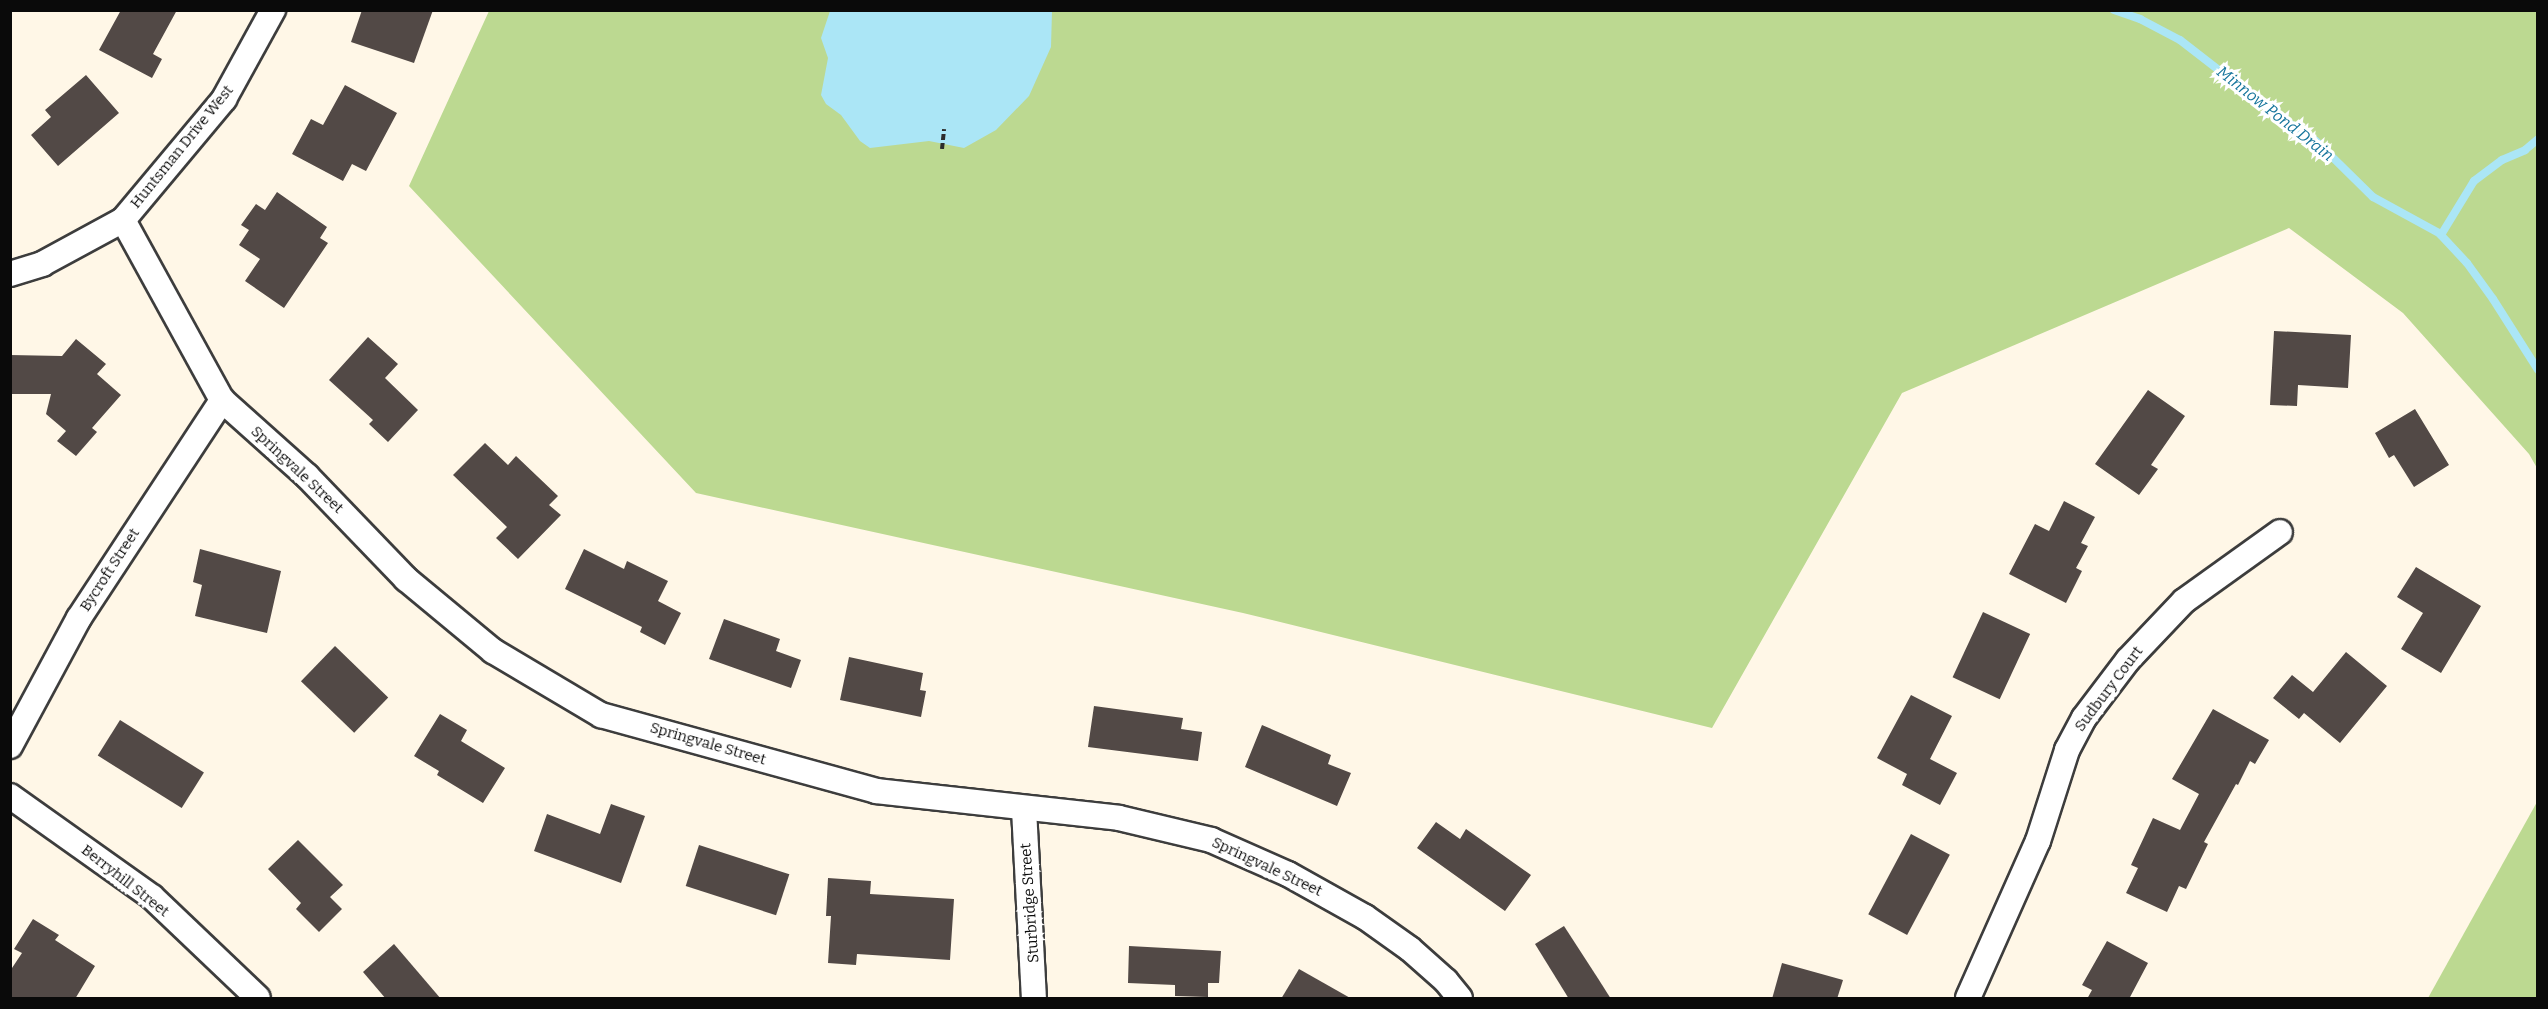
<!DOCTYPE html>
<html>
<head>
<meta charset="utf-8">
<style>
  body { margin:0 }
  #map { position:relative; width:2548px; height:1009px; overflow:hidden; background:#fff7e7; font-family:Bitter,serif }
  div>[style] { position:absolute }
  .forest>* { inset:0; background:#bcd991 }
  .water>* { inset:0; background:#abe6f6 }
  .stream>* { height:8px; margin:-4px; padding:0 4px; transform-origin:4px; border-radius:4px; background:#abe6f6 }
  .building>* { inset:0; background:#524946; transform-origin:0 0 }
  .path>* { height:4px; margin-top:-2px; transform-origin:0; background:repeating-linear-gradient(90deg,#2c2c2c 0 6px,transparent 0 9px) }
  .roads { filter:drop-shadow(2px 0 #3d3d3d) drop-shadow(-2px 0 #3d3d3d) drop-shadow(0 2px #3d3d3d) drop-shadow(0 -2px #3d3d3d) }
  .street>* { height:24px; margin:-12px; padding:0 12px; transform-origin:12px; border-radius:12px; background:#fff }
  span { translate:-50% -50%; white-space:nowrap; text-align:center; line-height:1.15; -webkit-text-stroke:6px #fff; paint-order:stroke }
  .street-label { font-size:15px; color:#0a0a0a }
  .water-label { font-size:16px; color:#14749b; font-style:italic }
  .frame { position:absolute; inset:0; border:12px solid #0a0a0a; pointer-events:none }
</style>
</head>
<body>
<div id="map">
  <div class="forest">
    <div style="clip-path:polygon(489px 11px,2537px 11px,2537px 468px,2529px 454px,2403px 313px,2289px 228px,1902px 393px,1712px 728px,1243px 613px,696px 493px,409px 186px)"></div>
    <div style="clip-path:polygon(2537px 802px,2537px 998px,2428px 998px)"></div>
  </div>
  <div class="water">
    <div style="clip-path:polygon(830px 11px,1052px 11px,1051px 47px,1029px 96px,996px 130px,964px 148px,929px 141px,870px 148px,860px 141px,841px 115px,826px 104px,821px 95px,828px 58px,821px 38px)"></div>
  </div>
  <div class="stream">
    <div style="left:2114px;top:10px;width:28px;rotate:19deg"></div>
    <div style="left:2140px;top:19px;width:45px;rotate:27.7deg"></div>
    <div style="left:2180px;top:40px;width:119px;rotate:37.8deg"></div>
    <div style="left:2274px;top:113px;width:50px;rotate:33.7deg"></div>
    <div style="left:2316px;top:141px;width:80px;rotate:44.5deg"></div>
    <div style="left:2373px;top:197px;width:75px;rotate:28.6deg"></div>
    <div style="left:2439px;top:233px;width:41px;rotate:47deg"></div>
    <div style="left:2467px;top:263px;width:44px;rotate:54.2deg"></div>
    <div style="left:2493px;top:299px;width:84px;rotate:57.6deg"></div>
    <div style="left:2441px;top:235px;width:63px;rotate:-58.6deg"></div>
    <div style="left:2474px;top:181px;width:35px;rotate:-37deg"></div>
    <div style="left:2502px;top:160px;width:25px;rotate:-23deg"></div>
    <div style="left:2525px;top:150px;width:17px;rotate:-40deg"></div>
  </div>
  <div class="building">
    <div style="clip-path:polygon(121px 10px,177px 10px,153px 54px,162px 59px,152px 78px,99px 50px)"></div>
    <div style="clip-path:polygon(362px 10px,433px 10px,414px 63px,351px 42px)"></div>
    <div style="clip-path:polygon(86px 75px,119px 113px,58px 166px,31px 135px,51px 117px,45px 110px)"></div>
    <div style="clip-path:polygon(345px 85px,397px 113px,366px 171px,352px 164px,343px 181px,292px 154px,311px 119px,323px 125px)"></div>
    <div style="clip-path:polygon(277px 192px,327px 227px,320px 238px,328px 243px,284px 308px,245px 281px,260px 259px,239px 245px,249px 230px,241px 225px,256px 204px,265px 210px)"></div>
    <div style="clip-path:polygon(2274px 331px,2351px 335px,2348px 388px,2298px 385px,2297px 406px,2270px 405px)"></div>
    <div style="clip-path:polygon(368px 337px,398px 364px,385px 378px,418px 410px,388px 442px,369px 424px,373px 420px,329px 380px)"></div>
    <div style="clip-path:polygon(76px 339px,106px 364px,97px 374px,121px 395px,92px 428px,97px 432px,76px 456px,57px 441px,66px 431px,46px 414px,51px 394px,10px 394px,10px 355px,62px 356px)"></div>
    <div style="clip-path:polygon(2148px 390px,2185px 416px,2151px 465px,2158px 469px,2139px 495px,2095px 464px)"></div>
    <div style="clip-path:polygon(2415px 409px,2449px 465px,2414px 487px,2394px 455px,2389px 458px,2375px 433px)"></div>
    <div style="clip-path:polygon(485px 443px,508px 465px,516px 456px,558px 496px,549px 505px,561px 515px,518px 559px,496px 538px,507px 527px,453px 475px)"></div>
    <div style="clip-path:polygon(2064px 501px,2095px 517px,2081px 543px,2088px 546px,2076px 568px,2082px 571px,2066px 603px,2009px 574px,2035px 524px,2049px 531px)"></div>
    <div style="clip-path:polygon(200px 549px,281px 571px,267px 633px,195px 616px,202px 585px,193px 582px)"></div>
    <div style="clip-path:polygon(584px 549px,624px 569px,627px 561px,668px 581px,658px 601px,681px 613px,665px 645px,640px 632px,642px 627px,565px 589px)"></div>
    <div style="clip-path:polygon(2416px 567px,2481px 606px,2441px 673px,2401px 649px,2423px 613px,2397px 597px)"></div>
    <div style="left:1983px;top:612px;width:52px;height:72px;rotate:25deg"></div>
    <div style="clip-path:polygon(724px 619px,780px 639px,776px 651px,801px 660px,791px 688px,709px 659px)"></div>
    <div style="left:335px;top:646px;width:74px;height:49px;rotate:44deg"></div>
    <div style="clip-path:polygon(2346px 652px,2387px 686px,2340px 743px,2304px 713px,2299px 719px,2273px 698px,2292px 675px,2313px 692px)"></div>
    <div style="clip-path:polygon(849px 657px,923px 673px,920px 690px,926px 691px,921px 717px,840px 700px)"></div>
    <div style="clip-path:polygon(1911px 695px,1952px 716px,1930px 759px,1957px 773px,1940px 805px,1902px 785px,1907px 774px,1877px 758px)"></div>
    <div style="clip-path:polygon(1094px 706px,1183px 718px,1181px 729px,1202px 732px,1198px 761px,1088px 747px)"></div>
    <div style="clip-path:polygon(2213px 709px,2269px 740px,2255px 764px,2250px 761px,2238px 785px,2236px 784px,2204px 842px,2208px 844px,2186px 889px,2179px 886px,2167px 912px,2126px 893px,2138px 868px,2131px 865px,2153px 818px,2180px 830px,2199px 794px,2172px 779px)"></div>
    <div style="clip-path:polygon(440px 714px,467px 730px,461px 741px,505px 768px,483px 803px,437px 775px,439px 771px,414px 756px)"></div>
    <div style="left:120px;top:720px;width:99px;height:42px;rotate:32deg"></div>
    <div style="clip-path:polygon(1262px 725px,1331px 755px,1328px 764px,1351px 773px,1337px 806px,1245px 767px)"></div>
    <div style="clip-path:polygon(611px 804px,645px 816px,621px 883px,534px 851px,547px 814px,600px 834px)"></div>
    <div style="clip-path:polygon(1436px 822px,1460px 839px,1466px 829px,1531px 875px,1505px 911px,1417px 848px)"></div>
    <div style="left:1911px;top:834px;width:44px;height:91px;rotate:28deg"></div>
    <div style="clip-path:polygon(298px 840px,343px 885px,330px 897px,342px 909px,319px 932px,296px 909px,301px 903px,268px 869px)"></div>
    <div style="left:699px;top:845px;width:95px;height:43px;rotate:18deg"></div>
    <div style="clip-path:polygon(828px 878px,871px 881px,870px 894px,954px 899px,950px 960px,857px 954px,856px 965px,828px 963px,831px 916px,826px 916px)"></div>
    <div style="clip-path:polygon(33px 919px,59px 935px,55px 940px,95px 966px,75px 999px,10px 999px,10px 971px,22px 953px,14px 949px)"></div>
    <div style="clip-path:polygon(1564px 926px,1599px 980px,1611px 999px,1569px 999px,1535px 944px)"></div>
    <div style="clip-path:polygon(2107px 941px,2148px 963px,2129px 999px,2087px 999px,2092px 990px,2082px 985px)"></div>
    <div style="clip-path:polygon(394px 944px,441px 999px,386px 999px,363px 972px)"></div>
    <div style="clip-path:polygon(1129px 946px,1221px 951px,1219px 983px,1208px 983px,1208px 997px,1175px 996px,1175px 985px,1128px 983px)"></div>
    <div style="clip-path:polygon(1782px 963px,1843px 980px,1837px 999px,1772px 999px)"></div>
    <div style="clip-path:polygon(1299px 969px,1352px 999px,1281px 999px)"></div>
  </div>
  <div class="path">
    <div style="left:942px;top:149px;width:20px;rotate:-84deg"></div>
  </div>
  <div class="roads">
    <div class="street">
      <div style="left:123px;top:220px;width:205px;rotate:61.2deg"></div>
      <div style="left:222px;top:400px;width:114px;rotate:41.8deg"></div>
      <div style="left:307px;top:476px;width:143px;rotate:46.1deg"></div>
      <div style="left:406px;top:579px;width:113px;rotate:39.6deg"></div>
      <div style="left:493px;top:651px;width:126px;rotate:30.7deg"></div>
      <div style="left:601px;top:715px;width:285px;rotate:15.4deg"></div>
      <div style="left:876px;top:791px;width:244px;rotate:6.3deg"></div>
      <div style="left:1119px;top:818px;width:95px;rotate:13.4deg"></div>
      <div style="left:1211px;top:840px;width:84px;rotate:23.8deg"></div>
      <div style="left:1288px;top:874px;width:88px;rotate:29.2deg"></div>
      <div style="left:1365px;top:917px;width:55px;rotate:35.4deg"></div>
      <div style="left:1410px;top:949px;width:48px;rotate:41.6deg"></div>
      <div style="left:1446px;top:981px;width:22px;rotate:51deg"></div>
      <div style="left:10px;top:274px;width:34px;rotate:-17deg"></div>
      <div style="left:42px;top:264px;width:92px;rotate:-28.5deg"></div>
      <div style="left:123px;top:220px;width:158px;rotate:-50.1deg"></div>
      <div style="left:224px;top:99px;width:102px;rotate:-61.2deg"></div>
      <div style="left:10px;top:746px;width:145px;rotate:-61.7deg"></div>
      <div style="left:79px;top:618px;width:261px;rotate:-56.7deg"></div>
      <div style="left:10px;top:796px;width:174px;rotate:35.4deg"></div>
      <div style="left:152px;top:897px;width:146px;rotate:43.6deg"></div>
      <div style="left:1024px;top:809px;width:189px;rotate:87deg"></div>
      <div style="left:1968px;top:998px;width:172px;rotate:-66deg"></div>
      <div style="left:2038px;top:841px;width:96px;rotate:-72.3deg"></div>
      <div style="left:2067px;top:750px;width:36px;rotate:-62deg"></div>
      <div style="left:2084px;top:718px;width:73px;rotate:-52.8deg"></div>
      <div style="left:2128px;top:660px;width:81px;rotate:-46.5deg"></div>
      <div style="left:2184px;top:601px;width:118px;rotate:-35.7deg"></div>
    </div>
  </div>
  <div class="street-label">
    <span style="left:182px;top:147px;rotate:-51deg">Huntsman Drive West</span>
    <span style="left:297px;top:470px;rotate:43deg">Springvale Street</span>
    <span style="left:110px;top:570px;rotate:-57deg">Bycroft Street</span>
    <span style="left:2109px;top:689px;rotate:-53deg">Sudbury Court</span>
    <span style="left:708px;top:744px;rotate:16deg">Springvale Street</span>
    <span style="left:1267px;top:867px;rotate:25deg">Springvale Street</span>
    <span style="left:125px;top:881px;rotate:38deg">Berryhill Street</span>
    <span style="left:1030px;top:903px;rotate:-94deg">Sturbridge Street</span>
  </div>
  <div class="water-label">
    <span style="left:2275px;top:114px;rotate:38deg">Minnow Pond Drain</span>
  </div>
  <div class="frame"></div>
</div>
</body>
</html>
